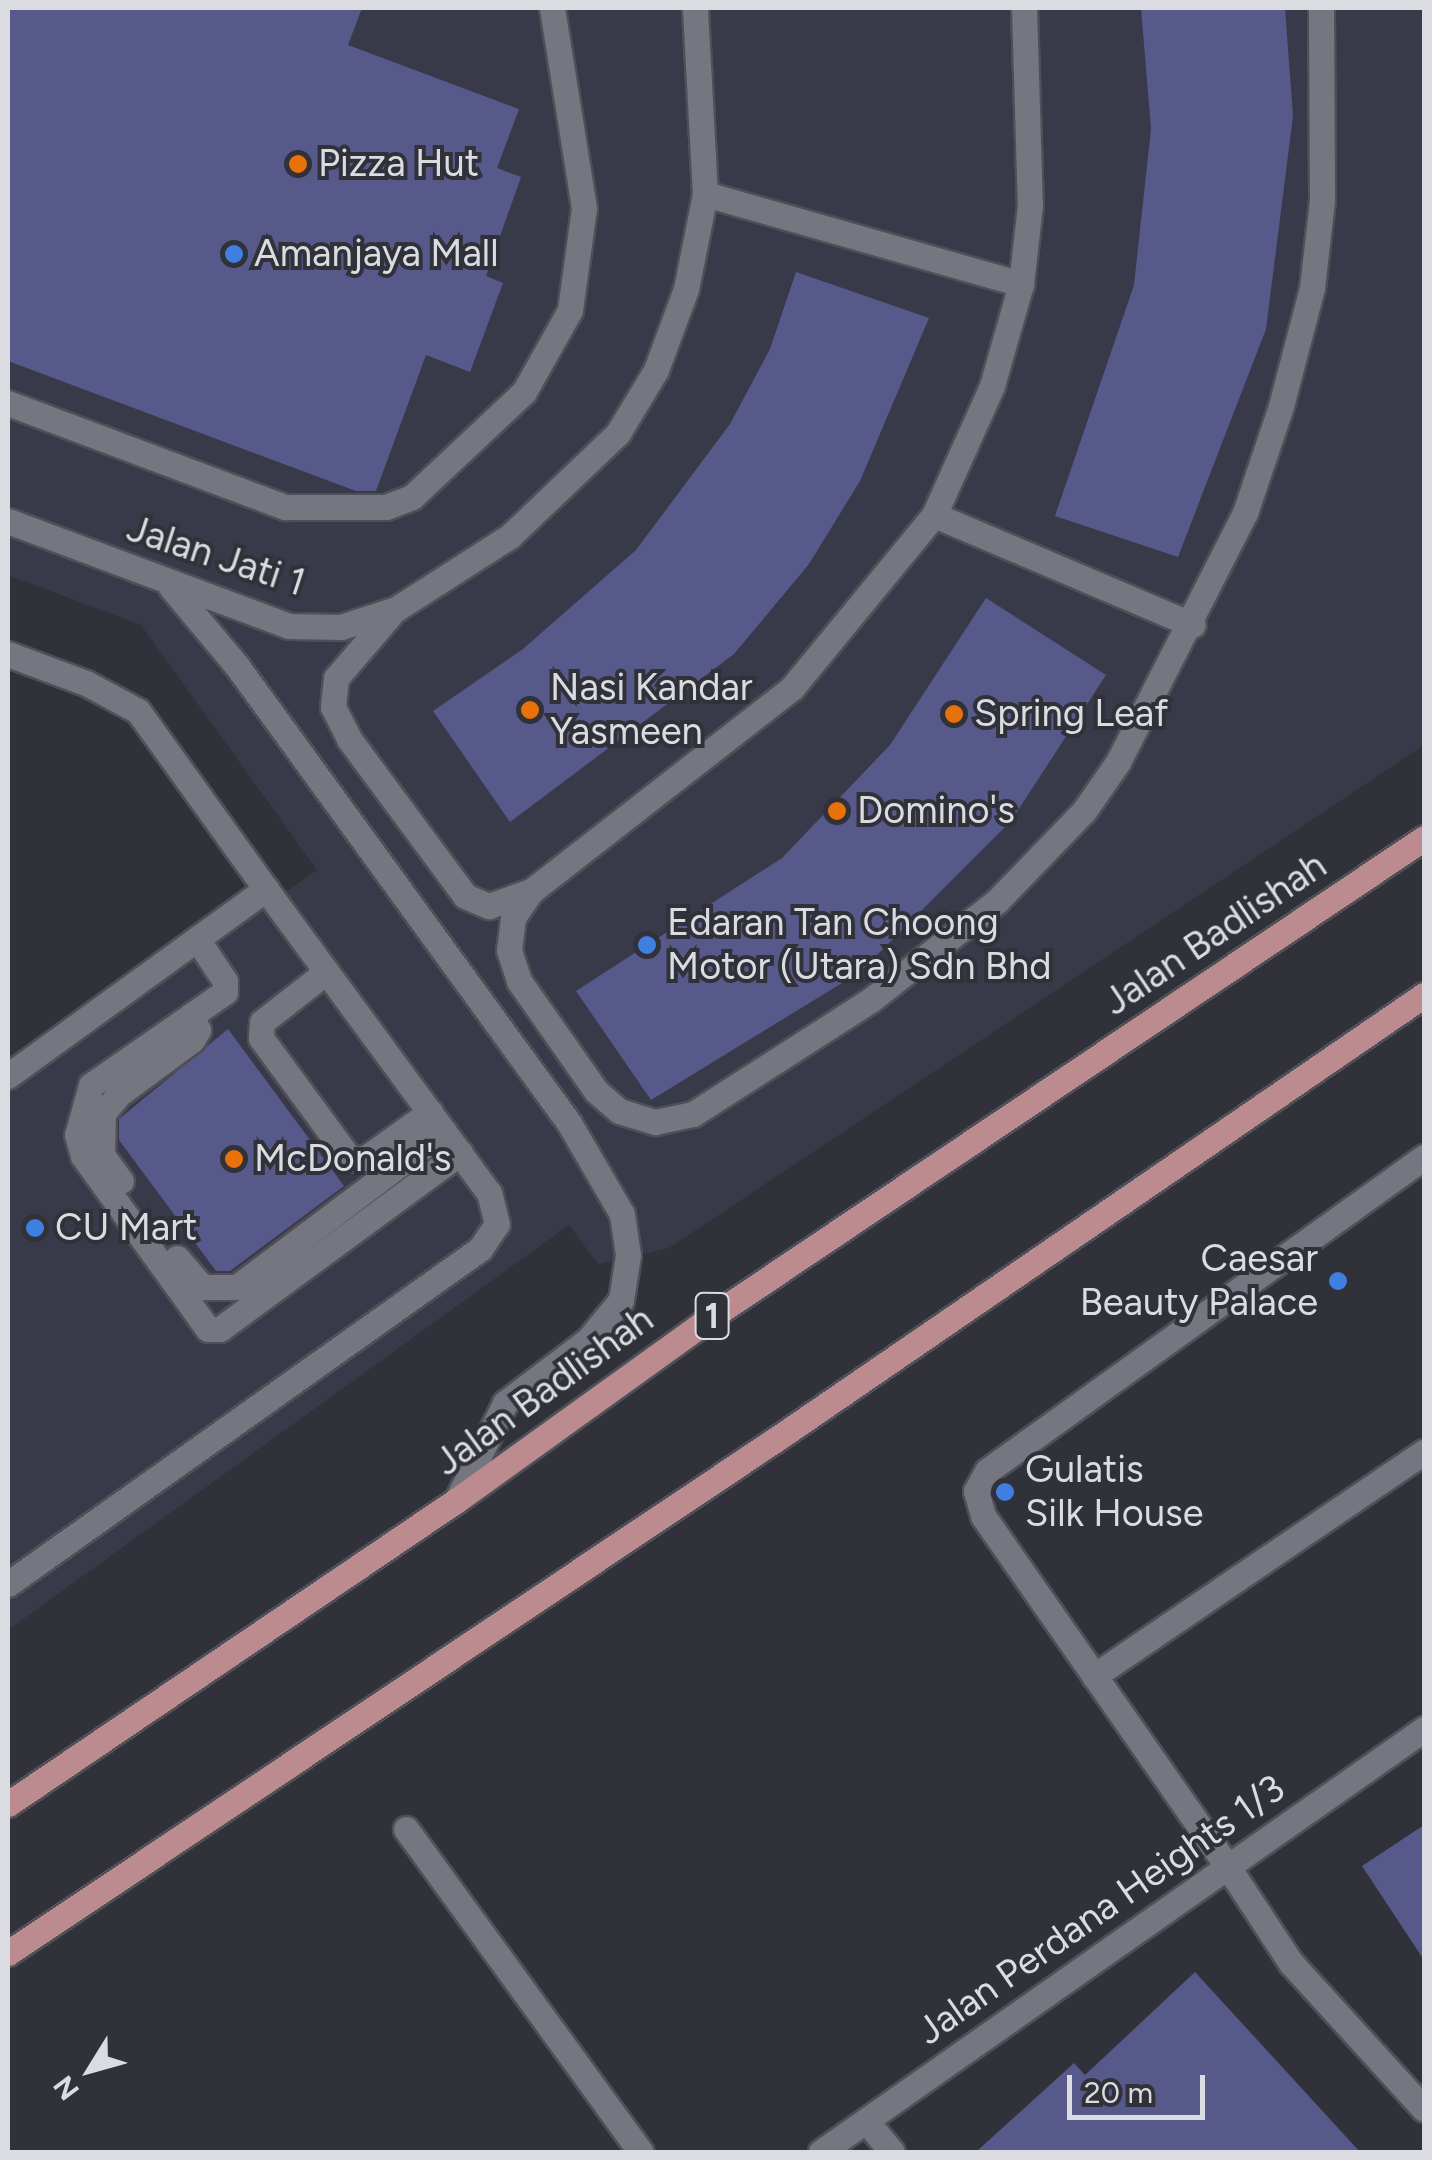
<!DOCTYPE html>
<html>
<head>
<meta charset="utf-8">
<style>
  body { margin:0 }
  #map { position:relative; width:1432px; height:2160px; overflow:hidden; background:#303139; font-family:Figtree,sans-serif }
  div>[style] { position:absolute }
  .built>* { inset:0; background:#393a49 }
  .building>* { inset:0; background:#57598a }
  .roads { filter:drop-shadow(2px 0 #4f5057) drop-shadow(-2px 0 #4f5057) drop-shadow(0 2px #4f5057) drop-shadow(0 -2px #4f5057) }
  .service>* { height:25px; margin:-12.5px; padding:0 12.5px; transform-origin:12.5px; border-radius:12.5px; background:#757680 }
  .minor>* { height:25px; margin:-12.5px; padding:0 12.5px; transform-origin:12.5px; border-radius:12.5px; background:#757680 }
  .primary>* { height:25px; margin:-12.5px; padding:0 12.5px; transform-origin:12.5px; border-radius:12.5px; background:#bc8b90 }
  .dots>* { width:28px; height:28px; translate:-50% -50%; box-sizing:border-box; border:5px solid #303139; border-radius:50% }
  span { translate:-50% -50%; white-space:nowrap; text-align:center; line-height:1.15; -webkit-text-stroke:8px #303139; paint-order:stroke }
  .shield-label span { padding:2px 8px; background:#303139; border:2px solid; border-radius:8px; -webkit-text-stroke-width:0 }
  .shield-label { font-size:35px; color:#dbdce1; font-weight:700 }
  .poi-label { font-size:38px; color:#dbdce1 }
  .left { translate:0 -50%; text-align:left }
  .right { translate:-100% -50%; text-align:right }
  .street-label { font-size:38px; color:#dbdce1 }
  .frame { position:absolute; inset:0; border:10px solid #dbdce1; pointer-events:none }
  .north { position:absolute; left:40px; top:2020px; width:100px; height:100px; -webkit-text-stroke:8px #303139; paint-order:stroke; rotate:233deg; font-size:28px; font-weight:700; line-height:40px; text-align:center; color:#dbdce1 }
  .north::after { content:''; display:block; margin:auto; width:35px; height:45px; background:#dbdce1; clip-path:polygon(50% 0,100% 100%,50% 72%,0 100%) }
  .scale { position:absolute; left:1067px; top:2075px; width:138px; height:45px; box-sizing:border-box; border:5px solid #dbdce1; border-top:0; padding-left:12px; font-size:30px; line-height:35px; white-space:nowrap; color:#dbdce1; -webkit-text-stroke:8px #303139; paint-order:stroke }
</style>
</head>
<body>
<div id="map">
  <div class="built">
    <div style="clip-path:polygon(8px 8px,1424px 8px,1424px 745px,669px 1248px,598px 1264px,569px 1225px,8px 1630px,8px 1091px,317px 870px,141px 625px,8px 575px)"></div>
  </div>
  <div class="building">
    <div style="clip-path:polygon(8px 8px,362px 8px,348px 45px,519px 109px,497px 168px,521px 177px,486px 276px,503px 283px,470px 372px,426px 355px,376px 491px,356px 491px,8px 361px)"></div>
    <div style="clip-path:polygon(1141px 8px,1285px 8px,1293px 116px,1266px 329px,1178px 557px,1055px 516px,1134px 285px,1151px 129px)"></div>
    <div style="clip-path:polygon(796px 272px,929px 318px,860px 481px,809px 564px,734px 654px,510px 822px,433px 711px,523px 649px,636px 550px,730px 424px,770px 349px)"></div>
    <div style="clip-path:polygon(986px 598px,1106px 675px,1011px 821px,860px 972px,651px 1100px,576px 991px,782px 858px,890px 745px)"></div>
    <div style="clip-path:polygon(228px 1029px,344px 1186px,230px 1271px,216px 1271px,119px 1140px,119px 1119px)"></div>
    <div style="clip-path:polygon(1424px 1825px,1424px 1960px,1362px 1866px)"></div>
    <div style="clip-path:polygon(1195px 1972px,1360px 2152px,976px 2152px,1074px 2063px,1085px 2075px)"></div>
  </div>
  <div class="roads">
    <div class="service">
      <div style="left:705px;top:194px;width:329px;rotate:15.9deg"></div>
      <div style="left:8px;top:403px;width:296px;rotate:20.6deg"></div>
      <div style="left:285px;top:507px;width:101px"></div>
      <div style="left:386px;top:507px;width:28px;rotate:-21deg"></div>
      <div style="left:412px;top:497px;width:154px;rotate:-43.2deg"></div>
      <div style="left:524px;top:392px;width:94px;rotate:-60.7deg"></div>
      <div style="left:570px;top:310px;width:103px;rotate:-82.2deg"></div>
      <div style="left:584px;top:208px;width:203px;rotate:-99.1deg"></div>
      <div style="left:934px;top:515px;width:281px;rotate:23deg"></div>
      <div style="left:197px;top:939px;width:50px;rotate:56.3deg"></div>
      <div style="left:225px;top:981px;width:11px;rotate:90deg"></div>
      <div style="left:225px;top:992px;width:163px;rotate:145.2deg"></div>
      <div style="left:91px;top:1085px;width:52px;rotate:105.6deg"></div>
      <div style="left:77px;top:1135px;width:22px;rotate:74deg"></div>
      <div style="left:83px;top:1156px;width:213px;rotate:54.2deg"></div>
      <div style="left:208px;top:1329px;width:12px"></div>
      <div style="left:220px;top:1329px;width:298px;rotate:-36.3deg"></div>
      <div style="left:326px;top:972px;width:81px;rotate:142deg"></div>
      <div style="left:262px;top:1022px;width:16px;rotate:94deg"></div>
      <div style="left:261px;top:1038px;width:150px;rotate:53.7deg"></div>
      <div style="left:350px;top:1159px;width:16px;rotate:-4deg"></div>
      <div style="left:366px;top:1158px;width:79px;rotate:-35.7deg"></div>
      <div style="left:121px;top:1181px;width:32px;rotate:-126deg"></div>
      <div style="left:102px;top:1155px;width:42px;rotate:-88.6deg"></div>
      <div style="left:103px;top:1113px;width:25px;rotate:-50deg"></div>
      <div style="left:119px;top:1094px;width:91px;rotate:-36.5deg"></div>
      <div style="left:192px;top:1040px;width:12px;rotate:-59deg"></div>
      <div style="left:198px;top:1030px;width:16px;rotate:-117deg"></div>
      <div style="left:177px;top:1258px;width:38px;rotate:49deg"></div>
      <div style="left:202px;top:1287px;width:35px"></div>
      <div style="left:237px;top:1287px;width:259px;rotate:-37deg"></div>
      <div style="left:976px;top:1491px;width:26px;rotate:74deg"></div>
      <div style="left:983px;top:1516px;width:428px;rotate:55.1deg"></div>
      <div style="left:8px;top:1584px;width:579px;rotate:-35.37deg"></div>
      <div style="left:480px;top:1249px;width:30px;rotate:-56deg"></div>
      <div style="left:497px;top:1224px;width:32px;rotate:-104deg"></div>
      <div style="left:489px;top:1193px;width:377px;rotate:-126.3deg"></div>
      <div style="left:1094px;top:1676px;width:399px;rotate:-34.2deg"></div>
    </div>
    <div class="minor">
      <div style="left:1024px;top:8px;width:197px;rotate:88.3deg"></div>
      <div style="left:1030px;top:205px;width:80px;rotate:96.5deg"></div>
      <div style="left:1021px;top:284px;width:106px;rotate:105.9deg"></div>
      <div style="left:992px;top:386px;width:141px;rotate:114.2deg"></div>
      <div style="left:934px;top:515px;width:224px;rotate:129.4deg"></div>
      <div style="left:792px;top:688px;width:331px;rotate:142.1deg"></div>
      <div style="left:531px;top:891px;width:32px;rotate:124deg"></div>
      <div style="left:513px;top:918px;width:32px;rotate:97deg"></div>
      <div style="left:509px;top:950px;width:33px;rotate:72deg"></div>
      <div style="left:519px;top:981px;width:134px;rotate:55deg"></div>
      <div style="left:596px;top:1091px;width:30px;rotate:41deg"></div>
      <div style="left:619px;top:1111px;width:38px;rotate:17deg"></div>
      <div style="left:655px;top:1122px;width:39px;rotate:-12deg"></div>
      <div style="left:693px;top:1114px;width:213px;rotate:-32.7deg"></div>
      <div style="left:872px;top:999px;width:159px;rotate:-38.1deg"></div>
      <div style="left:997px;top:901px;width:125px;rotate:-46deg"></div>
      <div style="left:1084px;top:811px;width:60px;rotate:-55.2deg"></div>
      <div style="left:1118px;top:762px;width:280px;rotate:-63deg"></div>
      <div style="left:1245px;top:513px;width:113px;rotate:-71.4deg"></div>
      <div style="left:1281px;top:406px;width:122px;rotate:-75.3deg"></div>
      <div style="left:1312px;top:288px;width:89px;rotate:-83.5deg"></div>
      <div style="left:1322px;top:200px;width:192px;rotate:-90.3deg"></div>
      <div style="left:8px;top:521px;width:300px;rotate:20.5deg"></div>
      <div style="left:289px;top:626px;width:52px;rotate:1.1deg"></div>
      <div style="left:341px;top:627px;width:58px;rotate:-18.1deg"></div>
      <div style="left:396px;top:609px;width:135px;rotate:-32.6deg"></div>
      <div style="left:510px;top:536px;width:149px;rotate:-43.6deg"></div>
      <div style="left:618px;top:433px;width:74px;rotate:-58.9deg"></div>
      <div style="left:656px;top:370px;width:86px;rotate:-69.7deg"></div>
      <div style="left:686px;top:289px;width:97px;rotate:-78.7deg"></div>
      <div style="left:705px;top:194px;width:186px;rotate:-93.1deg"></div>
      <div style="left:171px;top:587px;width:103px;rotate:50.1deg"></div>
      <div style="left:237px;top:666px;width:565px;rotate:54deg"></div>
      <div style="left:569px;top:1123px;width:105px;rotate:59.8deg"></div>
      <div style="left:622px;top:1214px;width:41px;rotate:81.7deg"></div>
      <div style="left:628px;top:1255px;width:46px;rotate:98.8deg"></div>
      <div style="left:621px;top:1300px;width:52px;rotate:129.5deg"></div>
      <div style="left:588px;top:1340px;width:104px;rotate:142.8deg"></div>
      <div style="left:505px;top:1403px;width:108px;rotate:116.3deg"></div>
      <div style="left:390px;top:615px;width:83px;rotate:130.6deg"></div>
      <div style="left:336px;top:678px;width:29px;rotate:96deg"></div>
      <div style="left:333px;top:707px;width:36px;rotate:63deg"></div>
      <div style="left:349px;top:739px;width:195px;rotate:53.5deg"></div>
      <div style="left:465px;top:896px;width:26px;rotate:23deg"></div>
      <div style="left:489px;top:906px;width:45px;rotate:-19.7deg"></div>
      <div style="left:8px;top:654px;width:83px;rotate:20.4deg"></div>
      <div style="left:86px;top:683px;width:59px;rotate:28.3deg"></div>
      <div style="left:138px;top:711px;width:219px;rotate:54.3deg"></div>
      <div style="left:266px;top:889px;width:319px;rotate:144.1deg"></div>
      <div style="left:976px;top:1491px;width:23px;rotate:-61deg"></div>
      <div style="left:987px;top:1471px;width:538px;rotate:-35.7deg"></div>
      <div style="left:406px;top:1829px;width:399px;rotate:54deg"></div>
      <div style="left:1228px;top:1867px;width:115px;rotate:56.7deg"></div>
      <div style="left:1291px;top:1963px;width:197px;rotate:47.7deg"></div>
      <div style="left:866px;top:2121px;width:40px;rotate:50deg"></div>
      <div style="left:821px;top:2152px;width:737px;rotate:-35.05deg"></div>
    </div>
    <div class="primary">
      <div style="left:8px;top:1804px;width:542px;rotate:-34.1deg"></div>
      <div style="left:457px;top:1500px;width:317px;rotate:-35.7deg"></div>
      <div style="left:714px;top:1315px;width:855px;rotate:-33.89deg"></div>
      <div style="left:8px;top:1953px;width:923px;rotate:-33.78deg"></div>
      <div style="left:775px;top:1440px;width:787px;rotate:-34.44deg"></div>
    </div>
  </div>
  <div class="dots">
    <div style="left:298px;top:164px;background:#e8710a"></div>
    <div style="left:234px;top:254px;background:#3f7fe0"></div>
    <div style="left:530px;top:710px;background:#e8710a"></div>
    <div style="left:954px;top:714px;background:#e8710a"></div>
    <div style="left:837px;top:811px;background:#e8710a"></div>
    <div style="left:647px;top:945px;background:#3f7fe0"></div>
    <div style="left:234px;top:1159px;background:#e8710a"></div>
    <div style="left:35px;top:1228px;background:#3f7fe0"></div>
    <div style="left:1338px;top:1281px;background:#3f7fe0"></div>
    <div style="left:1005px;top:1492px;background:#3f7fe0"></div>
  </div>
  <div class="shield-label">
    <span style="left:712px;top:1316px">1</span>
  </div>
  <div class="poi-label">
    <span class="left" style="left:318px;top:164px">Pizza Hut</span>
    <span class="left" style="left:254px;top:254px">Amanjaya Mall</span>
    <span class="left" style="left:550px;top:710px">Nasi Kandar<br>Yasmeen</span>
    <span class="left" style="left:974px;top:714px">Spring Leaf</span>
    <span class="left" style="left:857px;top:811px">Domino's</span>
    <span class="left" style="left:667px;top:945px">Edaran Tan Choong<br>Motor (Utara) Sdn Bhd</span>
    <span class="left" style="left:254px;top:1159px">McDonald's</span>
    <span class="left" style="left:55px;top:1228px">CU Mart</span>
    <span class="right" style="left:1318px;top:1281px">Caesar<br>Beauty Palace</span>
    <span class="left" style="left:1025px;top:1492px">Gulatis<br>Silk House</span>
  </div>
  <div class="street-label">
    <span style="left:216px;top:556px;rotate:18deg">Jalan Jati 1</span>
    <span style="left:1215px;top:934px;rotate:-34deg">Jalan Badlishah</span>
    <span style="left:544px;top:1391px;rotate:-36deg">Jalan Badlishah</span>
    <span style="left:1101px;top:1910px;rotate:-35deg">Jalan Perdana Heights 1/3</span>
  </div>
  <div class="frame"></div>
  <div class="north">N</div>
  <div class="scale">20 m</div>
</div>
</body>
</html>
